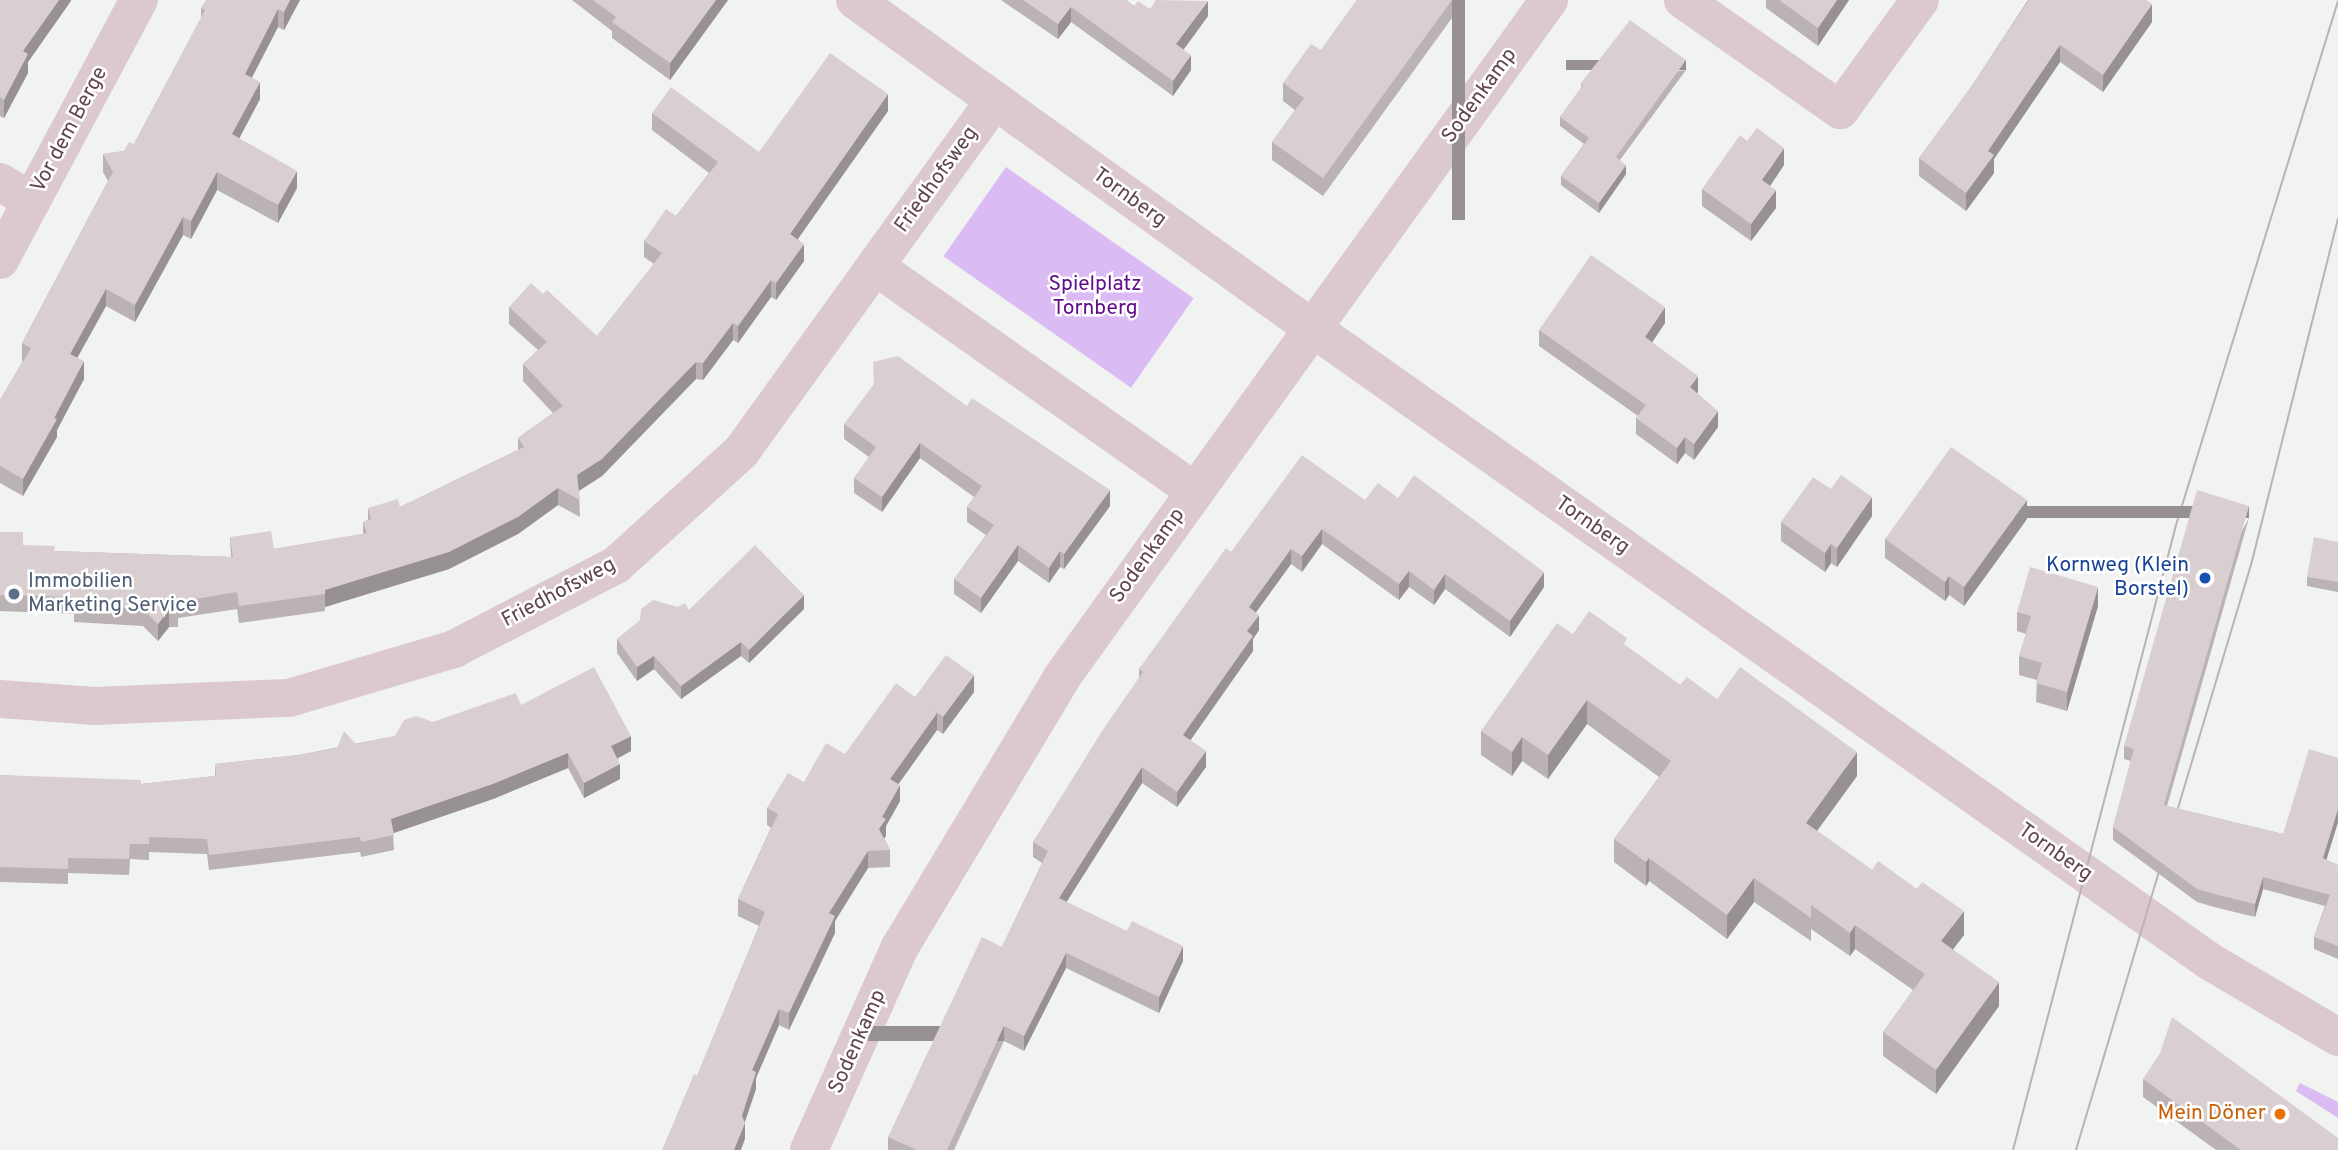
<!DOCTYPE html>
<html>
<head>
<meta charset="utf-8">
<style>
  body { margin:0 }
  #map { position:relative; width:2338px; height:1150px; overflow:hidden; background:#f1f3f1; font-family:Overpass,sans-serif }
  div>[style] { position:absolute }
  .green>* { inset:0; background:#dbbbf4; transform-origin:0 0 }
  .minor>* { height:38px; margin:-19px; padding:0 19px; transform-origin:19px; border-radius:19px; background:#dcc9d0 }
  .tram>* { height:2px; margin:-1px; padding:0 1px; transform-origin:1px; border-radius:1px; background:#bcb2b4 }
  .wall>* { inset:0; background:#bbb2b4 }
  .shaded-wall>* { inset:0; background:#989192; transform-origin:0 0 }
  .building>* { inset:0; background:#d9cfd1 }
  .dots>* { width:19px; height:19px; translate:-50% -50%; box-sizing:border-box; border:4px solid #fff; border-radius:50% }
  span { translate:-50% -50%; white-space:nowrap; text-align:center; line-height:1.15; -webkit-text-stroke:5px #fff; paint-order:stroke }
  .street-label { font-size:21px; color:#614650 }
  .park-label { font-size:21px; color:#620d8c }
  .transit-label { font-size:21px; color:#164399 }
  .right { translate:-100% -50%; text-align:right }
  .service-label { font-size:21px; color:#4e5e75 }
  .left { translate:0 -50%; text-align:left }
  .food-label { font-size:21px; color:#c56008 }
</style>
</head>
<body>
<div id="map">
  <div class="green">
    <div style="left:1006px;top:167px;width:229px;height:109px;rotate:35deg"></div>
    <div style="clip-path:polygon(2300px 1083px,2338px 1102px,2338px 1118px,2296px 1091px)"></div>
  </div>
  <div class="minor">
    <div style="left:855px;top:0;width:563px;rotate:35.67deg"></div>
    <div style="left:1312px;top:328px;width:1098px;rotate:35.21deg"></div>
    <div style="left:2209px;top:961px;width:150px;rotate:30.5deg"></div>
    <div style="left:1683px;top:0;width:192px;rotate:35deg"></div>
    <div style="left:1840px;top:110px;width:136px;rotate:-54deg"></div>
    <div style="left:0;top:182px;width:37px;rotate:31deg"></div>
    <div style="left:0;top:260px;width:295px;rotate:-61.9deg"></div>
    <div style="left:876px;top:267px;width:390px;rotate:35.1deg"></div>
    <div style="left:0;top:699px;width:95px;rotate:4.2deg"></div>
    <div style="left:95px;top:706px;width:194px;rotate:-2.4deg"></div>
    <div style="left:289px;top:698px;width:172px;rotate:-16.5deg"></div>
    <div style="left:454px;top:649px;width:182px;rotate:-27.4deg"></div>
    <div style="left:616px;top:565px;width:169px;rotate:-42.1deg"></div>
    <div style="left:741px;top:452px;width:433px;rotate:-54.2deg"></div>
    <div style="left:809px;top:1150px;width:222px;rotate:-65.9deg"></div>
    <div style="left:900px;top:947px;width:315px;rotate:-59deg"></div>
    <div style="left:1062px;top:677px;width:834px;rotate:-54.27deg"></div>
  </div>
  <div class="tram">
    <div style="left:2172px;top:828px;width:275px;rotate:-73.3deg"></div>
    <div style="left:2251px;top:565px;width:357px;rotate:-75.9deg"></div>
    <div style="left:2013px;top:1150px;width:646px;rotate:-75.38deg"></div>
    <div style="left:2176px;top:525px;width:548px;rotate:-72.82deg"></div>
    <div style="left:2076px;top:1150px;width:308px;rotate:-73.4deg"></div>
  </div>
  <div class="wall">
    <div style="clip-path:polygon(0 0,71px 0,28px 62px,28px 73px,4px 118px,0 116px)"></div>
    <div style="clip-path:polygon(300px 0,284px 30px,278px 27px,252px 77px,260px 99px,239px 139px,297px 188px,278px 223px,217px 190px,191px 239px,183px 235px,135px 322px,106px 306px,77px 358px,84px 379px,57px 430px,57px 437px,23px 496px,0 483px,0 400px,23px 361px,22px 361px,22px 343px,108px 181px,103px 172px,103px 154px,124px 151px,134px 144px,201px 18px,201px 8px)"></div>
    <div style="clip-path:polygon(572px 0,728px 0,670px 80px,612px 38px,612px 31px)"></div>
    <div style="clip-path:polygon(1001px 0,1126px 0,1134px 6px,1150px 9px,1208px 16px,1183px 50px,1191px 70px,1173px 96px,1071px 22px,1058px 39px)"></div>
    <div style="clip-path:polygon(1357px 0,1465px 0,1323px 196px,1272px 160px,1272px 142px,1295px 110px,1283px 101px,1283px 83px,1321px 50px)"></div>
    <div style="clip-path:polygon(1766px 0,1849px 0,1818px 46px,1766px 8px)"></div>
    <div style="clip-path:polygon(2028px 0,2146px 0,2152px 22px,2103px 92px,2060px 62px,1994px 159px,1994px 173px,1966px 211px,1919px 176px,1919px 158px,1971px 87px)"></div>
    <div style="clip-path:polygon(1686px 70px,1620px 160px,1626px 174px,1599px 213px,1561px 185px,1561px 176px,1584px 144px,1560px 126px,1560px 117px,1581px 88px,1581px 83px)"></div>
    <div style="clip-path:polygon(888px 111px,798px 239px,804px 261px,776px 300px,771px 297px,738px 343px,733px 340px,703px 380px,696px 379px,602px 476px,579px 491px,580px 517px,558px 505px,518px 534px,449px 569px,325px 607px,325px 611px,239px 623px,237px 609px,178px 618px,178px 627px,169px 627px,158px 641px,143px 626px,74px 622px,74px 614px,0 611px,0 532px,23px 545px,54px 551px,231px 557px,230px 537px,274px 549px,363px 534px,363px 522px,368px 520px,368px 508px,400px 507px,518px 450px,518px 438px,553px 413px,523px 381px,523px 364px,538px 350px,509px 324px,509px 307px,543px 294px,597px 336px,654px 264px,644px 257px,644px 241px,676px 216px,709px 173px,652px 130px,652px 113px,759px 152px)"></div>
    <div style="clip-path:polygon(1784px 165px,1770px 186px,1776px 208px,1751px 241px,1702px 206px,1702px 189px)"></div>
    <div style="clip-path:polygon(1665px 323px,1652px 342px,1698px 392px,1697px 393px,1718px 427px,1694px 460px,1685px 453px,1677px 464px,1636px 434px,1636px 418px,1638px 416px,1539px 346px,1539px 330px)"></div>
    <div style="clip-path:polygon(967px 406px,1110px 506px,1064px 569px,1060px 567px,1049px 583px,1018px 561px,981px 613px,954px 594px,954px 579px,986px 535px,967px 522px,967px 507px,974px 497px,920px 458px,882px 512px,854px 493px,854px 478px,869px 457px,844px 439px,844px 424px)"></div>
    <div style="clip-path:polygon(1831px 489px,1872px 516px,1837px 567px,1831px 563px,1825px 572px,1781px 541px,1781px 522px)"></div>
    <div style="clip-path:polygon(1398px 498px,1544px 587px,1510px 637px,1445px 589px,1434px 605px,1409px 587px,1399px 600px,1322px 544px,1302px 572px,1291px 564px,1256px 612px,1259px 630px,1253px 639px,1253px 651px,1190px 740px,1206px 767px,1177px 807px,1142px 783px,1066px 902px,1183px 961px,1159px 1013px,1066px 968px,1024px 1051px,1004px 1041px,954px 1150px,888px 1150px,888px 1137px,1002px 947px,1042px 863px,1033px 857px,1033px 842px,1139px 678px,1139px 669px,1231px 552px,1365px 500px)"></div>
    <div style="clip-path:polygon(2249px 518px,2167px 806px,2283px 834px,2338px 758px,2338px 822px,2326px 860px,2338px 865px,2338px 959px,2314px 949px,2314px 937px,2325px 906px,2263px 889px,2255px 917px,2218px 908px,2197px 902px,2113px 840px,2113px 827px,2131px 761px,2124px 759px,2124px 746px)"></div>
    <div style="clip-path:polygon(2027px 519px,1964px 606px,1949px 595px,1945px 601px,1885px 558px,1885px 539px)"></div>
    <div style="clip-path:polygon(2338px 542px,2338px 592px,2307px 586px,2307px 577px)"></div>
    <div style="clip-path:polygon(2098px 606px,2067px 711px,2036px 702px,2037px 680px,2019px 675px,2019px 656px,2026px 634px,2017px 631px,2017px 612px)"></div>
    <div style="clip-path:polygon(804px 609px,749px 663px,741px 656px,681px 699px,654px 669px,637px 681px,617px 653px,617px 639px,689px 610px)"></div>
    <div style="clip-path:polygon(1573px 634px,1627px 647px,1680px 685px,1717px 699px,1857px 776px,1817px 831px,1964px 935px,1953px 949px,1999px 1006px,1936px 1094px,1883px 1056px,1883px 1032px,1913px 990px,1855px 949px,1850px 956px,1811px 929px,1811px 941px,1754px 902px,1727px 939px,1649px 881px,1646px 886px,1614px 862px,1614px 839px,1659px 777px,1587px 724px,1548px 779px,1522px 761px,1512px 776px,1481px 755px,1481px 731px)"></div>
    <div style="clip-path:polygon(974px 692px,943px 734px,937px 730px,898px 784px,900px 801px,886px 826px,886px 836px,884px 838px,890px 850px,890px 867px,868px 868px,835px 921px,835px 933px,789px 1030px,779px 1025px,756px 1078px,756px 1089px,745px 1122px,745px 1139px,697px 1076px,759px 926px,738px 916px,738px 899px,771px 828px,767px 825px,767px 808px,845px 754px,915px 697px)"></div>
    <div style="clip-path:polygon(521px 705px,631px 751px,618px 758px,620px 779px,584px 798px,568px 768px,493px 799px,393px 833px,394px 850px,361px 857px,360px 852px,209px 870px,207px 854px,149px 852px,149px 860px,130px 859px,129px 875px,68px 873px,68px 884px,0 882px,0 775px,141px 784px,215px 776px,215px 764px,299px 755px,395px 736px,433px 722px)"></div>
    <div style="clip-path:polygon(2143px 1079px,2338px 1150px,2216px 1150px,2143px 1097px)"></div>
  </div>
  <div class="shaded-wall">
    <div style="clip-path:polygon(59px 0,71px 0,71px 1px,28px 62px,28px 73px,4px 118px,4px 100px,23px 51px)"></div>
    <div style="clip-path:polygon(290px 0,300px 0,284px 30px,284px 12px)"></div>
    <div style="clip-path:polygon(716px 0,728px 0,670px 80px,670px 63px)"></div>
    <div style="left:1452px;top:0;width:13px;height:220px"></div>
    <div style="clip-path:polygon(1837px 0,1849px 0,1818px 46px,1818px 28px)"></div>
    <div style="clip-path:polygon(1208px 1px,1208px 16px,1176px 60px,1176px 44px)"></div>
    <div style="clip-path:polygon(2152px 4px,2152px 22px,2103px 92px,2103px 75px)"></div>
    <div style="clip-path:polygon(1071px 7px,1071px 22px,1058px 39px,1058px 24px)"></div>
    <div style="clip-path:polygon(278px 9px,278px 27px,245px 91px,245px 74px)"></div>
    <div style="clip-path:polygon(2060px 45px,2060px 62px,1994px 159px,1994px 173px,1966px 211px,1966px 193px,1988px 151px)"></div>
    <div style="clip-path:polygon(1191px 55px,1191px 70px,1173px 96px,1173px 81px)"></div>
    <div style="left:1686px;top:60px;width:10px;height:120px;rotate:90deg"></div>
    <div style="clip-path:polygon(260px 82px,260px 99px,232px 152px,232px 134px)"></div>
    <div style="clip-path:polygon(888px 94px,888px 111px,790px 250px,790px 234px)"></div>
    <div style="clip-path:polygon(1784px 148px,1784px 165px,1762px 198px,1762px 180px)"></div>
    <div style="clip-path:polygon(1626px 165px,1626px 174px,1599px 213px,1599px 203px)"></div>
    <div style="clip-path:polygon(297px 171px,297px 188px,278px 223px,278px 205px)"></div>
    <div style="clip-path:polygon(217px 172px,217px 190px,191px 239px,191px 221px)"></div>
    <div style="clip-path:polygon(1776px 190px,1776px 208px,1751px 241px,1751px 224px)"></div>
    <div style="clip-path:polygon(183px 217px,183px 235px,135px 322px,135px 305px)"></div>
    <div style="clip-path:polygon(804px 244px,804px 261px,776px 300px,776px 283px)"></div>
    <div style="clip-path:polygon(771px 280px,771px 297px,738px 343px,738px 326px)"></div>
    <div style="clip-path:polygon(106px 289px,106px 306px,70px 371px,70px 354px)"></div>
    <div style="clip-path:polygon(1665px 307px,1665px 323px,1645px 353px,1645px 337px)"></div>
    <div style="clip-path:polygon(733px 323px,733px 340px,703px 380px,703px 363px)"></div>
    <div style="clip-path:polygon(84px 361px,84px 379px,57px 430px,57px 437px,23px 496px,23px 479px)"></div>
    <div style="clip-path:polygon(696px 362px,696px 379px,602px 476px,577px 492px,577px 475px)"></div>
    <div style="clip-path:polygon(1698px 376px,1698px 392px,1690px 403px,1690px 387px)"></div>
    <div style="clip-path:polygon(1718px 411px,1718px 427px,1694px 460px,1694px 444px)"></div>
    <div style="clip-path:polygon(1685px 437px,1685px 453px,1677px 464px,1677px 448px)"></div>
    <div style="clip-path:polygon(920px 443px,920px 458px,882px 512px,882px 497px)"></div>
    <div style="clip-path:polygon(558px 488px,558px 505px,518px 534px,449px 569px,325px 607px,325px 590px)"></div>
    <div style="clip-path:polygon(1110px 490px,1110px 506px,1064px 569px,1064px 554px)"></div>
    <div style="clip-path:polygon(1872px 497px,1872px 516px,1837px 567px,1837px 548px)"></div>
    <div style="clip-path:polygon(2027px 500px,2027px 519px,1964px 606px,1964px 587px)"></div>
    <div style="left:2249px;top:506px;width:12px;height:311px;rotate:90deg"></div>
    <div style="clip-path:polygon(1322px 529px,1322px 544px,1302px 572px,1302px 556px)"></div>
    <div style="clip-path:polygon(1831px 544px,1831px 563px,1825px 572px,1825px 553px)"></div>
    <div style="clip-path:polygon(1018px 545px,1018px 561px,981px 613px,981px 598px)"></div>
    <div style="clip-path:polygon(1291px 549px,1291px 564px,1249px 622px,1249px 607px)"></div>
    <div style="clip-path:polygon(1060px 551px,1060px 567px,1049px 583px,1049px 568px)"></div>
    <div style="clip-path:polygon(1409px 571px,1409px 587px,1399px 600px,1399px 584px)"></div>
    <div style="clip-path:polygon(1544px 572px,1544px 587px,1510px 637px,1510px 621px)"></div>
    <div style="clip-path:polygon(1445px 574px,1445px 589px,1434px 605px,1434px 590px)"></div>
    <div style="clip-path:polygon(1949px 576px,1949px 595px,1945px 601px,1945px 582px)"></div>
    <div style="clip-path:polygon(2098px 587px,2098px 606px,2067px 711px,2067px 692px)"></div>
    <div style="clip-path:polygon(804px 595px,804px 609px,749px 663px,749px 650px)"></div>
    <div style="clip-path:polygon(169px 610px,169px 627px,158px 641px,158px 624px)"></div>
    <div style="clip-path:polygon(1259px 615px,1259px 630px,1253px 639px,1253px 651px,1183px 751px,1183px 735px,1247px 631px)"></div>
    <div style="clip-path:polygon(741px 642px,741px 656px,681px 699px,681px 686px)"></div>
    <div style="clip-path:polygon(654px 656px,654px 669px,637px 681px,637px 667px)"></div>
    <div style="clip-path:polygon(974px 675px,974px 692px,943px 734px,943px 717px)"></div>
    <div style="clip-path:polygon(1587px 700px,1587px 724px,1548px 779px,1548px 755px)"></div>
    <div style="clip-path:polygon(937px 713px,937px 730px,890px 796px,890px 779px)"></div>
    <div style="clip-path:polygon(631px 736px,631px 751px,611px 762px,611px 746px)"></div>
    <div style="clip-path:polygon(1522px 737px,1522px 761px,1512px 776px,1512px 752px)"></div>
    <div style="clip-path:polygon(1206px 751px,1206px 767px,1177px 807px,1177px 792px)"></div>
    <div style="clip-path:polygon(1857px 752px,1857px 776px,1806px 846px,1806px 823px)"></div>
    <div style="clip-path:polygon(568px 753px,568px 768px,493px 799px,391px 834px,391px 819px)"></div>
    <div style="clip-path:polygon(620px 764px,620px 779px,584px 798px,584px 783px)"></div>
    <div style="clip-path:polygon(1142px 767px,1142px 783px,1059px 914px,1059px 898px)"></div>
    <div style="clip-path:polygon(900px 785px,900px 801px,886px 826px,886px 836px,879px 846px,879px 829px,882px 817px)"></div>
    <div style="clip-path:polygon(2338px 809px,2338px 822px,2323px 871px,2323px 858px)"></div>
    <div style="clip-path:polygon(868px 851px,868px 868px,835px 921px,835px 933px,789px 1030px,789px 1013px,829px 913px)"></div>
    <div style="clip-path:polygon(1649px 858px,1649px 881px,1646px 886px,1646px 862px)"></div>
    <div style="clip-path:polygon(2263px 877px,2263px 889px,2255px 917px,2255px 904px)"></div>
    <div style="clip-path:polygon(1754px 878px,1754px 902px,1727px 939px,1727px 915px)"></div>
    <div style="clip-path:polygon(1964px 911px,1964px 935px,1941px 965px,1941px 941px)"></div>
    <div style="clip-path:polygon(1855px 925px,1855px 949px,1850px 956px,1850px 933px)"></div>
    <div style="clip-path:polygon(1183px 946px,1183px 961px,1159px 1013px,1159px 997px)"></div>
    <div style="clip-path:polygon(1066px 953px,1066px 968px,1024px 1051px,1024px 1036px)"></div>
    <div style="clip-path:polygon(1999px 982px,1999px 1006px,1936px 1094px,1936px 1070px)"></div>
    <div style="clip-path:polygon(779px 1009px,779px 1025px,756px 1078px,756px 1089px,744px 1124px,745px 1123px,745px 1139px,741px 1150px,734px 1150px,752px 1070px)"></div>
    <div style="left:1004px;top:1026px;width:15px;height:136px;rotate:90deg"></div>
  </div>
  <div class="building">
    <div style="clip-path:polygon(0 0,59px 0,23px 51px,28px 54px,4px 100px,0 97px)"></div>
    <div style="clip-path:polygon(206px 0,290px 0,284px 12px,278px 9px,245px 74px,260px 82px,232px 134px,297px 171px,278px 205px,217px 172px,191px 221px,183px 217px,135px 305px,106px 289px,70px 354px,84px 361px,54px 418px,57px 419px,23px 479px,0 466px,0 400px,31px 348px,22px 343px,113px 172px,103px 154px,124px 151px,129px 142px,134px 144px,205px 10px,201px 8px)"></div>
    <div style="clip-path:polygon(593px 0,716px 0,670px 63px,612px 22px,616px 17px)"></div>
    <div style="clip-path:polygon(1023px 0,1126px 0,1134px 6px,1138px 1px,1150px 9px,1156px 0,1208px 1px,1176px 44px,1191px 55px,1173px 81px,1071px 7px,1058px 24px)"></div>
    <div style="clip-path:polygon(1357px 0,1452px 0,1323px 178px,1272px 142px,1304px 98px,1283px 83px,1311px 44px,1321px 50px)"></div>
    <div style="clip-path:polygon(1779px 0,1837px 0,1818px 28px)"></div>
    <div style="clip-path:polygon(2029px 0,2146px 0,2152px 4px,2103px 75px,2060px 45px,1988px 151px,1994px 155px,1966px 193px,1919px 158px,1971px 87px)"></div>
    <div style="clip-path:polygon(1630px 20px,1686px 60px,1616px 157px,1626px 165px,1599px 203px,1561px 176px,1589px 138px,1560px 117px,1583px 85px,1581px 83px)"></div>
    <div style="clip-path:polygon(830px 53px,888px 94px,790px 234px,804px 244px,776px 283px,771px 280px,738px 326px,733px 323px,703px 363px,696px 362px,602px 459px,577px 475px,580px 500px,558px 488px,518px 517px,449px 552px,325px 590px,325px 594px,239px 606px,237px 592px,178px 602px,178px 610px,169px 610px,158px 624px,143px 609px,74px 606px,75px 597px,0 595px,0 532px,23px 532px,23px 545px,55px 546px,54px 551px,233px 557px,230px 537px,271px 531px,274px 549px,367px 533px,363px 522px,371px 519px,368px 508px,398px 499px,400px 507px,524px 447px,518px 438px,563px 406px,523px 364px,547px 342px,509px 307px,531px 283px,543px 294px,547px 290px,597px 336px,662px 253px,644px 241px,666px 209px,676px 216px,718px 162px,652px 113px,671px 87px,759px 152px)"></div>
    <div style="clip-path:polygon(1757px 128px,1784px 148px,1762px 180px,1776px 190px,1751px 224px,1702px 189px,1740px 135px,1747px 141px)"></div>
    <div style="clip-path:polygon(1591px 255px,1665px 307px,1645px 337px,1698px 376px,1690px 387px,1718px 411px,1694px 444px,1685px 437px,1677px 448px,1636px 418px,1646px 405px,1539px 330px)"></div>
    <div style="clip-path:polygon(898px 356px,967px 406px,972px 398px,1110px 490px,1064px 554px,1060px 551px,1049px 568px,1018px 545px,981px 598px,954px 579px,994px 525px,967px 507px,982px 486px,920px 443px,882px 497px,854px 478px,876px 447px,844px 424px,874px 384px,873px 362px)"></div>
    <div style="clip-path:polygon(1951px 447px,2027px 500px,1964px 587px,1949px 576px,1945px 582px,1885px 539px)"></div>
    <div style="clip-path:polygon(1302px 455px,1365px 500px,1378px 483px,1398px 498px,1414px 475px,1544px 572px,1510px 621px,1445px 574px,1434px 590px,1409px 571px,1399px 584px,1322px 529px,1302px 556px,1291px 549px,1249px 607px,1259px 615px,1247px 631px,1253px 636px,1183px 735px,1206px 751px,1177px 792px,1142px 767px,1059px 898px,1127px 931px,1132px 921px,1183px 946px,1159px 997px,1066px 953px,1024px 1036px,1004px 1026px,947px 1150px,917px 1150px,888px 1137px,982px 937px,1002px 947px,1048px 851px,1033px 842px,1104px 728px,1143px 672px,1139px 669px,1226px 548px,1231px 552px)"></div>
    <div style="clip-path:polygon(1841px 475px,1872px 497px,1837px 548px,1831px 544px,1825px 553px,1781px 522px,1813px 477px,1831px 489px)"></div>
    <div style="clip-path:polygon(2197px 490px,2249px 506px,2164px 805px,2283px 834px,2309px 749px,2338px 758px,2338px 809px,2323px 858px,2338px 865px,2338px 946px,2314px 937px,2330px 895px,2263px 877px,2255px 904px,2218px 895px,2197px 889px,2113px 827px,2134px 749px,2124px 746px)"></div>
    <div style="clip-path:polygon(2314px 537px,2338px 542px,2338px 582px,2307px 577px)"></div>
    <div style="clip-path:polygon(755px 545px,804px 595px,749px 650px,741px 642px,681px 686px,654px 656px,637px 667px,617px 639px,640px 620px,641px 609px,653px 600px,678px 607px,685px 603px,689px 610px)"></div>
    <div style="clip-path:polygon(2030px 567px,2098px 587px,2067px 692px,2036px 683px,2042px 663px,2019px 656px,2031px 616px,2017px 612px)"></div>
    <div style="clip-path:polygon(1589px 611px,1627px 638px,1624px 644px,1680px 685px,1687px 677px,1717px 699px,1740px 667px,1857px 752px,1806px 823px,1872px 870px,1878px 861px,1917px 889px,1922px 882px,1964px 911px,1941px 941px,1999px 982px,1936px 1070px,1883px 1032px,1925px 974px,1855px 925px,1850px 933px,1811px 905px,1811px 918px,1754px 878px,1727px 915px,1649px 858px,1646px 862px,1614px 839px,1671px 761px,1587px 700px,1548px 755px,1522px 737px,1512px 752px,1481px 731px,1557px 623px,1573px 634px)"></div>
    <div style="clip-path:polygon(946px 655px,974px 675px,943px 717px,934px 710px,937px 713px,890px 779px,900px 785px,882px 817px,886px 819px,879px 829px,890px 850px,868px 851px,829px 913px,835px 916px,789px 1013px,779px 1009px,752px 1070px,756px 1072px,742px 1116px,745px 1123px,734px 1150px,662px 1150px,694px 1074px,697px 1076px,765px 912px,738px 899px,778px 814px,767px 808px,788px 773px,804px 782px,826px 743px,845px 754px,896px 683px,915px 697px)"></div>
    <div style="clip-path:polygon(594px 667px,631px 736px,611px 746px,620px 764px,584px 783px,568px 753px,493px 784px,391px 819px,394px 835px,361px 842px,360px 837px,209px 855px,207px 839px,149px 837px,149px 844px,130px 844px,129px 859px,68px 858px,68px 869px,0 867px,0 775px,141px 780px,141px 784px,216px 776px,215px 764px,299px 755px,337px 748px,344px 731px,356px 744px,395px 736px,404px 720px,416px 716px,433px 722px,516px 693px,521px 705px)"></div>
    <div style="clip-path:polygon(2172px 1017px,2338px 1138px,2338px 1150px,2241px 1150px,2143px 1079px,2160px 1053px)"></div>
  </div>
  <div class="dots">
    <div style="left:2205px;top:578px;background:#1a4fb4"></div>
    <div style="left:14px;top:594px;background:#5c6f8a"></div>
    <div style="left:2280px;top:1114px;background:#e8710a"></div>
  </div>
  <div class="street-label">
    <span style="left:1480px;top:96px;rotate:-54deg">Sodenkamp</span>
    <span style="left:70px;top:130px;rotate:-62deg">Vor dem Berge</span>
    <span style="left:937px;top:180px;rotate:-54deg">Friedhofsweg</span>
    <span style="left:1129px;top:198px;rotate:36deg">Tornberg</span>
    <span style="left:1592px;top:526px;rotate:35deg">Tornberg</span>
    <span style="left:1148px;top:556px;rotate:-54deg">Sodenkamp</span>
    <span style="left:559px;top:593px;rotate:-28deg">Friedhofsweg</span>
    <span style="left:2055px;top:853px;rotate:35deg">Tornberg</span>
    <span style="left:858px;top:1042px;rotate:-66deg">Sodenkamp</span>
  </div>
  <div class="park-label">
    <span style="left:1095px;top:297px">Spielplatz<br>Tornberg</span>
  </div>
  <div class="transit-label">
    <span class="right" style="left:2189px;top:578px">Kornweg (Klein<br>Borstel)</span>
  </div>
  <div class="service-label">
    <span class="left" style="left:28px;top:594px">Immobilien<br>Marketing Service</span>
  </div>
  <div class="food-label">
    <span class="right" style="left:2266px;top:1114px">Mein Döner</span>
  </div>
</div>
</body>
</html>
